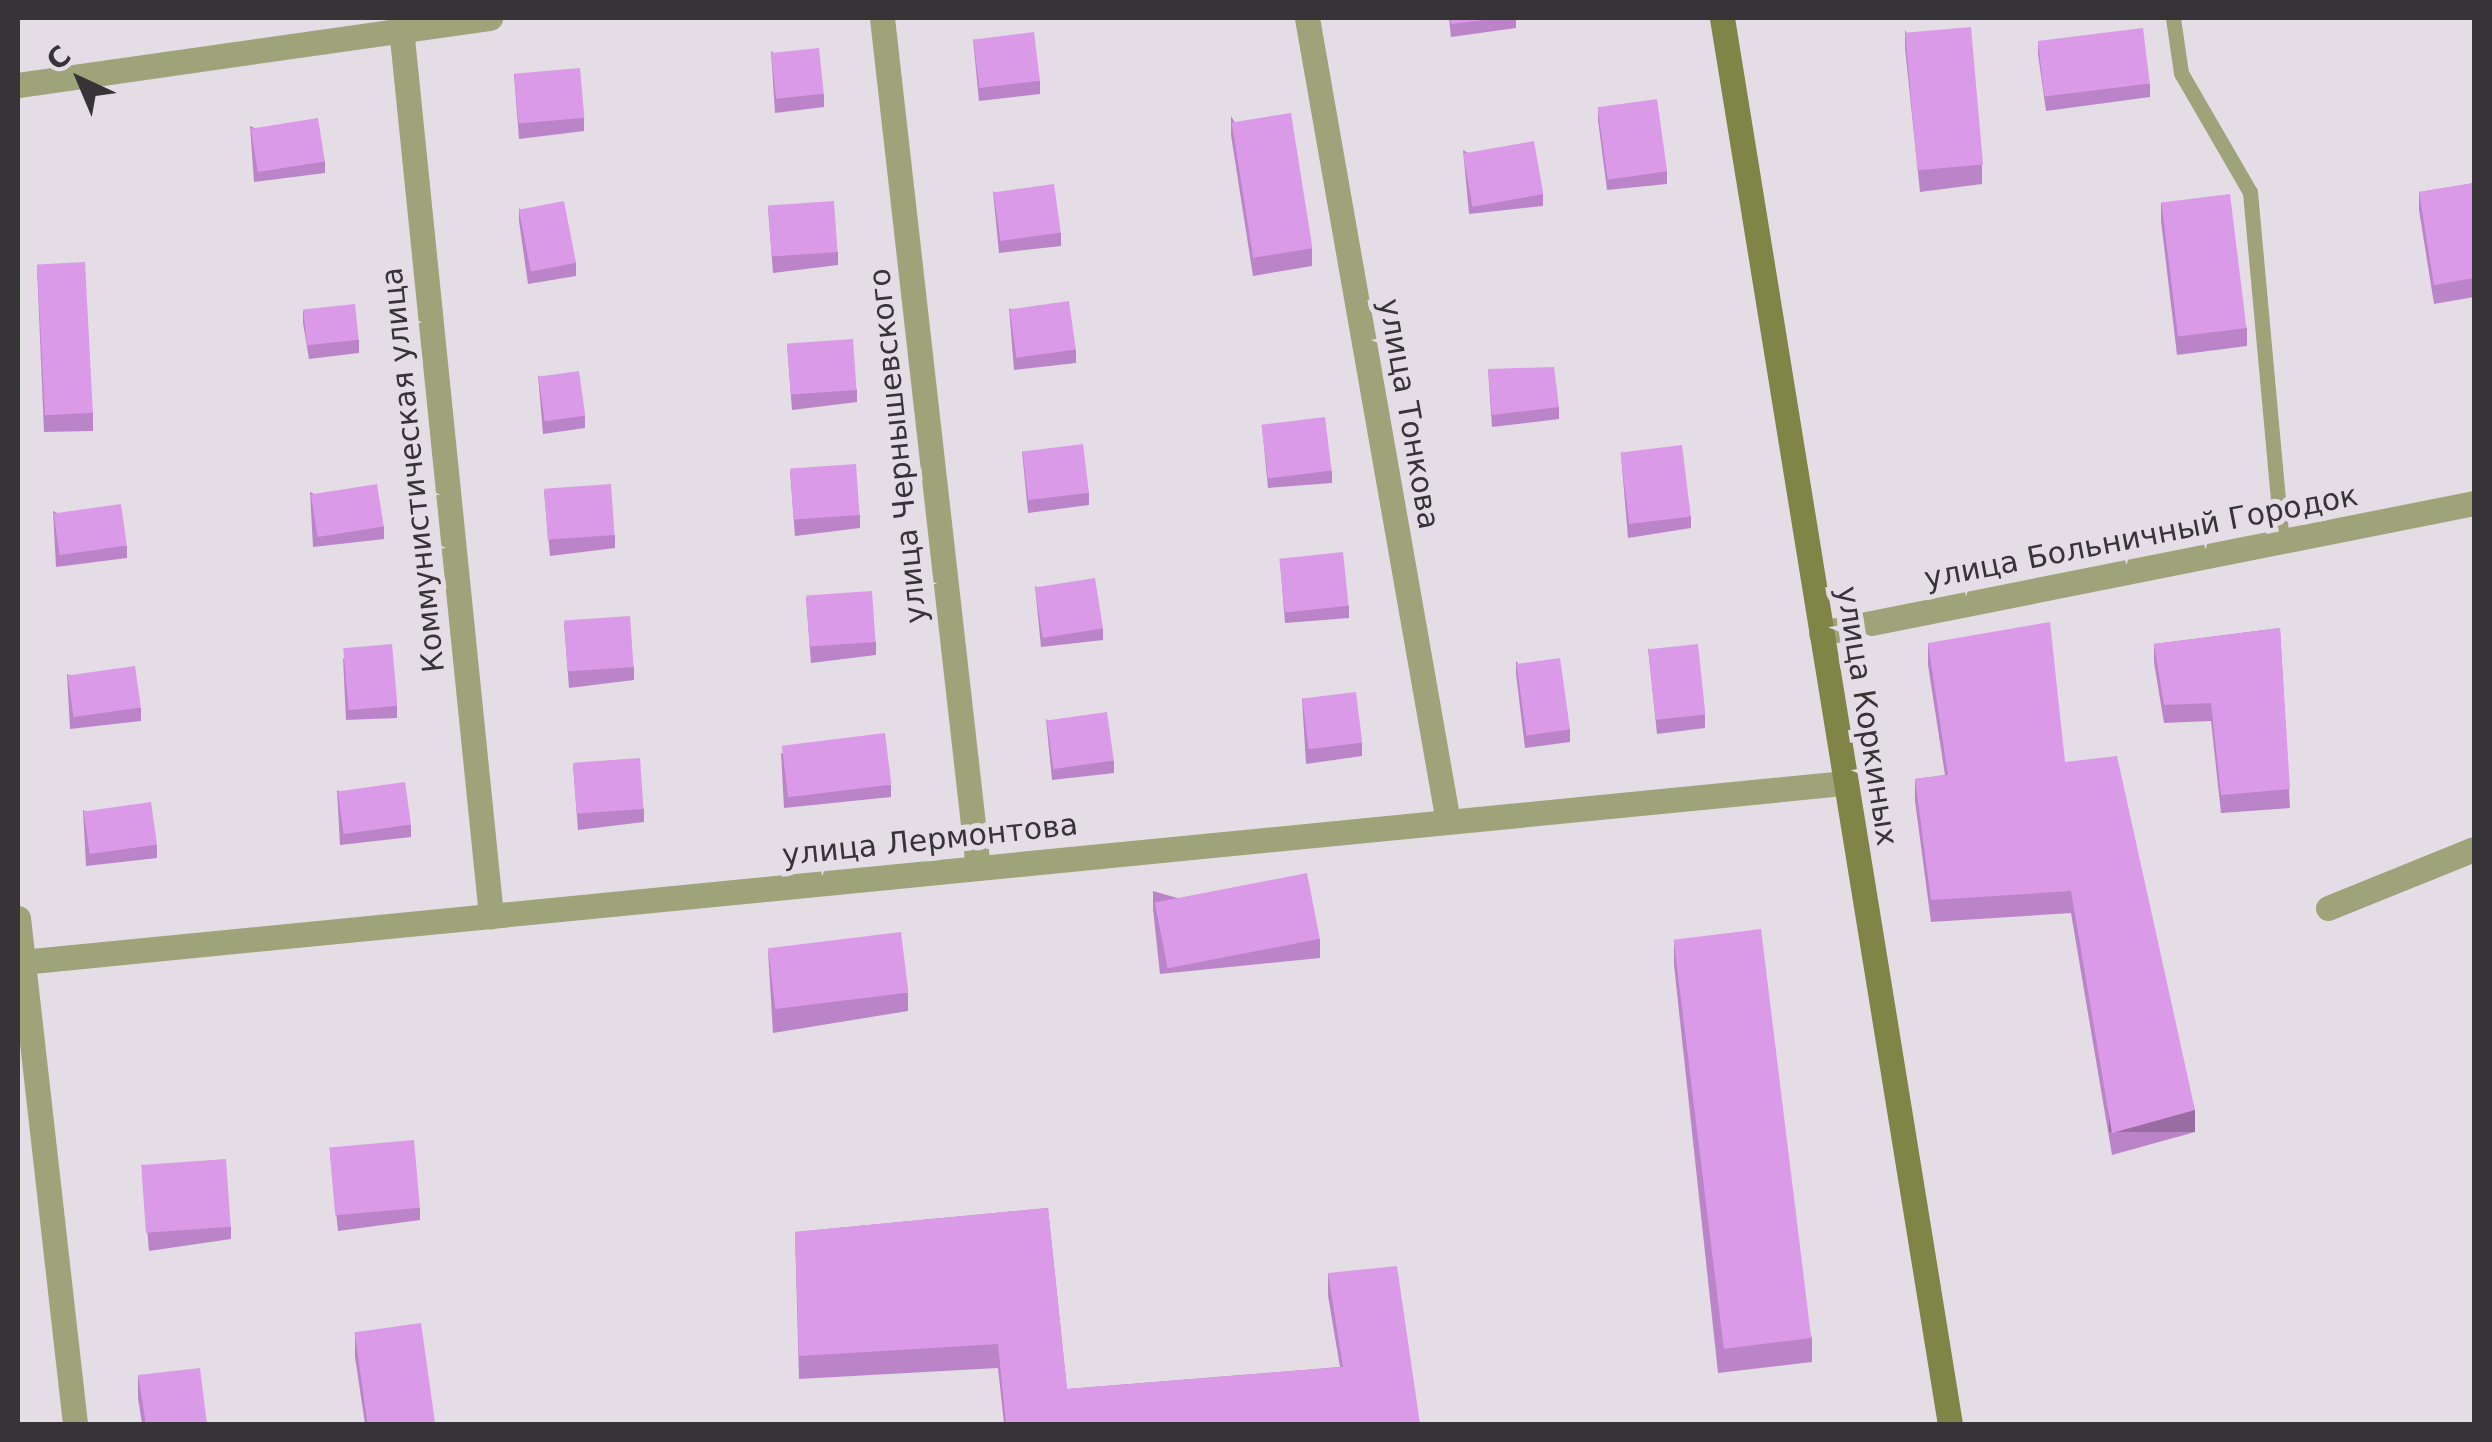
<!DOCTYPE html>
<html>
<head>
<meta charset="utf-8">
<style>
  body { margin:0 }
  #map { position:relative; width:2492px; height:1442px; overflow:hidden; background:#e4dde6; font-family:"DejaVu Sans",sans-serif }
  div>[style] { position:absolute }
  .lane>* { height:15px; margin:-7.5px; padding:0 7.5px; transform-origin:7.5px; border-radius:7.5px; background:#9ea37a }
  .street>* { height:25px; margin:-12.5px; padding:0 12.5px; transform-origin:12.5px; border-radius:12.5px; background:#9ea37a }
  .secondary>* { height:25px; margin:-12.5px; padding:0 12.5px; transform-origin:12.5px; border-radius:12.5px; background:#7e8546 }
  .wall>* { inset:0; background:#bc84c8 }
  .shaded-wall>* { inset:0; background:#996ca2; transform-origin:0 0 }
  .building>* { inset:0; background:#db9ae8; transform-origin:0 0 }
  span { translate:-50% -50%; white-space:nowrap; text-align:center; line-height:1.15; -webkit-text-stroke:10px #e4dde6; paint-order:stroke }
  .street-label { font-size:30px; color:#363437 }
  .frame { position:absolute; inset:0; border:20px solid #363437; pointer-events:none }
  .north { position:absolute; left:30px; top:30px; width:100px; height:100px; -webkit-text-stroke:8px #e4dde6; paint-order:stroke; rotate:316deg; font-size:28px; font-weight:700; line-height:40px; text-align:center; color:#363437 }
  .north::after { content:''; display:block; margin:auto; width:35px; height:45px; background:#363437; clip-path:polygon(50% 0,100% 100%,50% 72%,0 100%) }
</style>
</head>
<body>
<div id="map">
  <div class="lane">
    <div style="left:2173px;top:18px;width:56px;rotate:81.7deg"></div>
    <div style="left:2181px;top:73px;width:138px;rotate:59.9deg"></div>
    <div style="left:2250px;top:192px;width:351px;rotate:84.8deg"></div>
  </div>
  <div class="street">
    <div style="left:400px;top:18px;width:903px;rotate:84.21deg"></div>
    <div style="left:882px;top:18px;width:855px;rotate:83.56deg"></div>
    <div style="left:1307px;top:18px;width:816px;rotate:80.05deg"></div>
    <div style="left:18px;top:85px;width:477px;rotate:-8.1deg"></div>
    <div style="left:1821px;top:633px;width:666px;rotate:-11.26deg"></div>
    <div style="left:2328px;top:908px;width:157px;rotate:-22deg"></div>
    <div style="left:18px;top:918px;width:509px;rotate:83.57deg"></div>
    <div style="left:22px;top:962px;width:1832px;rotate:-5.61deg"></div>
  </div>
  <div class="secondary">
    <div style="left:1722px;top:18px;width:1424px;rotate:80.79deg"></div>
  </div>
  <div class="wall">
    <div style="clip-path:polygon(1449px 18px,1516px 18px,1516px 28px,1451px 37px)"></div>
    <div style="clip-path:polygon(1905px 30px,1982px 165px,1982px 184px,1920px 192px,1905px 48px)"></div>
    <div style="clip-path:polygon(973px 39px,1040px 81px,1040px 94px,979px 101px)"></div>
    <div style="clip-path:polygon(2038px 42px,2150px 84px,2150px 97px,2046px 111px,2038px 54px)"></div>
    <div style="clip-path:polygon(771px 51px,824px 94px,824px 107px,775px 113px)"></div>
    <div style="clip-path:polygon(514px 74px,584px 118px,584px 131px,519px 139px)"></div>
    <div style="clip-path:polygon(1598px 108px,1667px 171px,1667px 184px,1607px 190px,1598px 120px)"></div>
    <div style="clip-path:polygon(1231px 116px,1312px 248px,1312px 266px,1253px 276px,1231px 135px)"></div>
    <div style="clip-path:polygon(250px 126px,325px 161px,325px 173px,254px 182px)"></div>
    <div style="clip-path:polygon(1463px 150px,1543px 194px,1543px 206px,1469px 214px)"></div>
    <div style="clip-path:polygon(2474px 183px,2474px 297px,2434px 304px,2419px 210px,2419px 192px)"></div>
    <div style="clip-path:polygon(993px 191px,1061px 233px,1061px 246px,999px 253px)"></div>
    <div style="clip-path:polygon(2161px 202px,2247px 328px,2247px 346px,2177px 355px,2161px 221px)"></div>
    <div style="clip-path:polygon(519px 208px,576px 263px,576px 276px,528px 284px,519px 221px)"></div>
    <div style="clip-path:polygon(768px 208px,838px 252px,838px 265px,773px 273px)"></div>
    <div style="clip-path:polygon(37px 267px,93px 413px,93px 431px,44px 432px)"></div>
    <div style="clip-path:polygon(1009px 308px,1076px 350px,1076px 363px,1014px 370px)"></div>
    <div style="clip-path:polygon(303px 310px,359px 340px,359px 353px,309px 359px,303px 323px)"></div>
    <div style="clip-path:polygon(787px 345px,857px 390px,857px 402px,792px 410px)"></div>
    <div style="clip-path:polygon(1488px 369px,1559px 407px,1559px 419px,1492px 427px)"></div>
    <div style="clip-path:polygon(538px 375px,585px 416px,585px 428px,543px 434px)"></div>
    <div style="clip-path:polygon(1262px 426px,1332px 471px,1332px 483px,1268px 488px)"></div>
    <div style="clip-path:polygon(1022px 451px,1089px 493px,1089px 505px,1028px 513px)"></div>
    <div style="clip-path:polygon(1621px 455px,1691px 516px,1691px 528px,1628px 538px)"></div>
    <div style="clip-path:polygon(790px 471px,860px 515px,860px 528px,795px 536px)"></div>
    <div style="clip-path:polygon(544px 491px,615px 535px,615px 548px,550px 556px)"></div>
    <div style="clip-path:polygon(310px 492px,384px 526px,384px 539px,313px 547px)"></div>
    <div style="clip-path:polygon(53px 511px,127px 546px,127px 558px,56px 567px)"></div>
    <div style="clip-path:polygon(1280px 561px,1349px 606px,1349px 618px,1285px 623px)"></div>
    <div style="clip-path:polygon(1035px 586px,1103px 628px,1103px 640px,1041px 647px)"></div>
    <div style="clip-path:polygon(806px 598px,876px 642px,876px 655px,811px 663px)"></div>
    <div style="clip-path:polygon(564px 623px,634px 667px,634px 680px,569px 688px)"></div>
    <div style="clip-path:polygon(2280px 628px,2290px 808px,2221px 813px,2211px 721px,2164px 723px,2154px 662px,2154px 644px)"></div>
    <div style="clip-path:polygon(1928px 643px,2065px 762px,2195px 1132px,2112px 1155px,2071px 913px,1931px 922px,1915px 801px,1915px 779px,1945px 775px,1928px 665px)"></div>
    <div style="clip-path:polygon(1648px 648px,1705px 715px,1705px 728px,1657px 734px)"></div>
    <div style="clip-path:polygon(343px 658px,397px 706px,397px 718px,346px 720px)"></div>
    <div style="clip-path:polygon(1516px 661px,1570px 729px,1570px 742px,1525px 748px,1516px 674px)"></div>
    <div style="clip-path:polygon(67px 674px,141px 708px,141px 721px,70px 729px)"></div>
    <div style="clip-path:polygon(1302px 698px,1362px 743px,1362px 756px,1306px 764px)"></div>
    <div style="clip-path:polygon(1046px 719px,1114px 761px,1114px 773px,1052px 780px)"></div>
    <div style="clip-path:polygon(781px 753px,891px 785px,891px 797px,784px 808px)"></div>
    <div style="clip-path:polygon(573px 765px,644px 809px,644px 822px,578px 830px)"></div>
    <div style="clip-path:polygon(337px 790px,411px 825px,411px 837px,340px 845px)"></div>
    <div style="clip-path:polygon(83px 810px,157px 845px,157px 858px,86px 866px)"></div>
    <div style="clip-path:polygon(1153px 891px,1320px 939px,1320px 958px,1160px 974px,1153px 909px)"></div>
    <div style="clip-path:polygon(1674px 942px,1812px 1338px,1812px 1362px,1718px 1373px,1674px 965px)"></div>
    <div style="clip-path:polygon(768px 951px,908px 993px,908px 1011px,773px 1033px)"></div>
    <div style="clip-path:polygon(330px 1152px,420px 1208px,420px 1220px,338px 1231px)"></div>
    <div style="clip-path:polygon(142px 1171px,231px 1227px,231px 1239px,149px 1251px)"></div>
    <div style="clip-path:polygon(1048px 1208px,1067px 1389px,1340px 1367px,1328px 1296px,1328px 1273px,1420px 1424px,1004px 1424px,998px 1368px,799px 1379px,795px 1232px)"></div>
    <div style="clip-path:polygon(355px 1333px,435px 1424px,365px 1424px,355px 1357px)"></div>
    <div style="clip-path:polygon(138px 1375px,207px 1424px,142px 1424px,138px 1398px)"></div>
  </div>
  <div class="shaded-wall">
    <div style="left:2195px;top:1110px;width:22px;height:86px;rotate:90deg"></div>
  </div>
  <div class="building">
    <div style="clip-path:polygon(1450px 18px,1499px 18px,1451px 24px)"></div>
    <div style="left:1971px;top:27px;width:138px;height:66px;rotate:85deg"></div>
    <div style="left:2143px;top:28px;width:56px;height:106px;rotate:83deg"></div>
    <div style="left:1034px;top:32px;width:49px;height:61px;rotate:83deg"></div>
    <div style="left:819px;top:48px;width:46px;height:48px;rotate:84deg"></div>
    <div style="left:580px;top:68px;width:50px;height:66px;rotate:85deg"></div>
    <div style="left:1657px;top:99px;width:73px;height:60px;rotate:82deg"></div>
    <div style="left:1291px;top:113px;width:137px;height:60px;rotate:81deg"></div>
    <div style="left:318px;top:118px;width:44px;height:68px;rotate:81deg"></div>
    <div style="left:1534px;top:141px;width:54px;height:72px;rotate:80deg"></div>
    <div style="clip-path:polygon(2474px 183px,2474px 278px,2434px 285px,2419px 192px)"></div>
    <div style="left:1054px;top:184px;width:49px;height:61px;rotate:82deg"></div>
    <div style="left:2230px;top:194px;width:135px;height:69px;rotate:83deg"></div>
    <div style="left:564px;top:201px;width:63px;height:46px;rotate:79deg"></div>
    <div style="left:834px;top:201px;width:51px;height:66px;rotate:86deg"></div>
    <div style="left:85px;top:262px;width:151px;height:48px;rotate:87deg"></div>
    <div style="left:1069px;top:301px;width:49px;height:60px;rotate:82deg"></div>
    <div style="left:355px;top:304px;width:36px;height:52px;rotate:84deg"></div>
    <div style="left:853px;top:339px;width:51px;height:66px;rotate:86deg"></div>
    <div style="clip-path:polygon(1554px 367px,1559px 407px,1492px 415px,1488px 369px)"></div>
    <div style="left:579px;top:371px;width:45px;height:41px;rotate:82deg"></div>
    <div style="left:1325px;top:417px;width:54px;height:64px;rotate:83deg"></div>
    <div style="left:1083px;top:444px;width:49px;height:61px;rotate:83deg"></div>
    <div style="left:1682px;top:445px;width:72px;height:62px;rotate:83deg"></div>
    <div style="left:856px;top:464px;width:51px;height:66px;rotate:86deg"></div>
    <div style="left:377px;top:484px;width:43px;height:67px;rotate:81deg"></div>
    <div style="left:611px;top:484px;width:51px;height:67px;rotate:86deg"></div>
    <div style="left:121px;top:504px;width:42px;height:68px;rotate:82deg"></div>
    <div style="left:1343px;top:552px;width:54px;height:64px;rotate:84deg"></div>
    <div style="left:1095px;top:578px;width:51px;height:61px;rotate:81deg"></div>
    <div style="left:872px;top:591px;width:51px;height:66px;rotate:86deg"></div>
    <div style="left:630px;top:616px;width:51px;height:66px;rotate:86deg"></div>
    <div style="clip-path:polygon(2050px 622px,2065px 762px,2117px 756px,2195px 1110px,2112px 1133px,2071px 891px,1931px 900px,1915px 779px,1948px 775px,1928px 643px)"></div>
    <div style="clip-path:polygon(2280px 628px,2290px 789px,2221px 795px,2211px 703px,2164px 705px,2154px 644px)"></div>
    <div style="left:392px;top:644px;width:62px;height:49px;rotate:85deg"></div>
    <div style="left:1698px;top:644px;width:71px;height:50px;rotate:84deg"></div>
    <div style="left:1560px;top:658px;width:72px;height:44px;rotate:82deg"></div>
    <div style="left:135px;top:666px;width:42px;height:68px;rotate:82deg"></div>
    <div style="left:1356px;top:692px;width:51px;height:54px;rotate:83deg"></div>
    <div style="left:1107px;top:712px;width:49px;height:61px;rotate:82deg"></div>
    <div style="left:885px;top:733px;width:52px;height:104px;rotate:83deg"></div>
    <div style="left:640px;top:758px;width:51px;height:67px;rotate:86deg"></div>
    <div style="left:405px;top:782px;width:43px;height:68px;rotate:82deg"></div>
    <div style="left:151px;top:802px;width:43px;height:68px;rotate:82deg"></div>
    <div style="left:1307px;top:873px;width:67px;height:155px;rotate:79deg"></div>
    <div style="left:1761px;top:929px;width:412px;height:88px;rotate:83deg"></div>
    <div style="left:901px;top:932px;width:61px;height:134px;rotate:83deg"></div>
    <div style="left:414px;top:1140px;width:68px;height:85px;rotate:85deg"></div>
    <div style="left:226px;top:1159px;width:68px;height:85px;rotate:86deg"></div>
    <div style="clip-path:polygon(1048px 1208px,1067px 1389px,1343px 1367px,1328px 1273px,1397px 1266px,1420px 1424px,1006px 1424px,998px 1344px,799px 1356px,795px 1232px)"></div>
    <div style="left:421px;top:1323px;width:102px;height:67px;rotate:82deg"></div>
    <div style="clip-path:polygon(200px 1368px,207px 1424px,146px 1424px,138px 1375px)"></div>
  </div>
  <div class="street-label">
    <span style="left:1409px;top:414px;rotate:80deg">улица Тонкова</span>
    <span style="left:898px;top:446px;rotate:-96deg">улица Чернышевского</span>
    <span style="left:413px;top:470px;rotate:-96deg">Коммунистическая улица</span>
    <span style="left:2141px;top:537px;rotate:-11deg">улица Больничный Городок</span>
    <span style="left:1867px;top:716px;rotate:81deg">улица Коркиных</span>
    <span style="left:930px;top:840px;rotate:-6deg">улица Лермонтова</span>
  </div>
  <div class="frame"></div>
  <div class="north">С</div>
</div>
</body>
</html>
